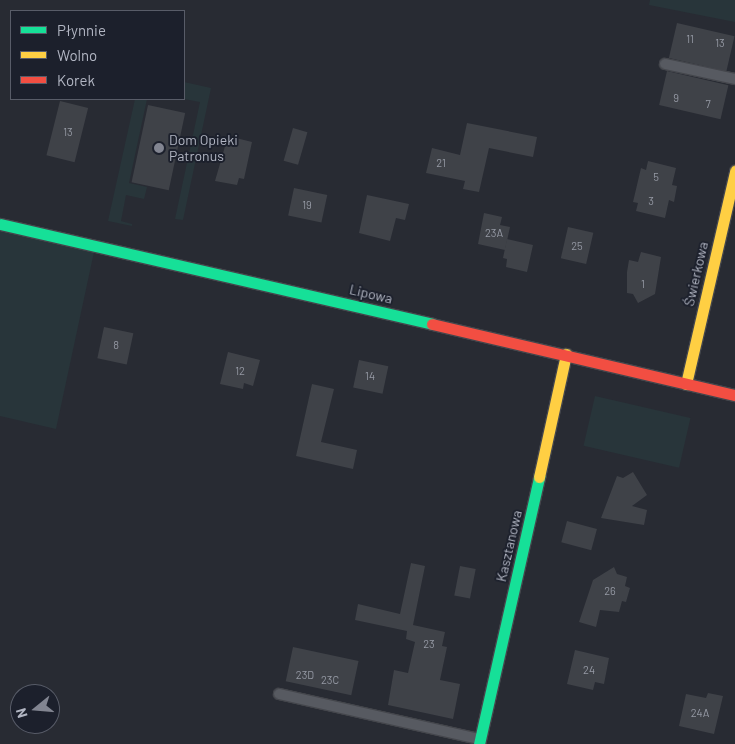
<!DOCTYPE html>
<html>
<head>
<meta charset="utf-8">
<style>
  body { margin:0 }
  #map { position:relative; width:735px; height:744px; overflow:hidden; background:#282b33; font-family:Barlow,sans-serif }
  div>[style] { position:absolute }
  .green>* { inset:0; background:#28353a; transform-origin:0 0 }
  .building>* { inset:0; background:#3f4248; transform-origin:0 0 }
  .roads { filter:drop-shadow(1px 0 #44464c) drop-shadow(-1px 0 #44464c) drop-shadow(0 1px #44464c) drop-shadow(0 -1px #44464c) }
  .lane>* { height:10px; margin:-5px; padding:0 5px; transform-origin:5px; border-radius:5px; background:#575a61 }
  .fast>* { height:11px; margin:-5.5px; padding:0 5.5px; transform-origin:5.5px; border-radius:5.5px; background:#16e098 }
  .slow>* { height:11px; margin:-5.5px; padding:0 5.5px; transform-origin:5.5px; border-radius:5.5px; background:#ffcf43 }
  .jam>* { height:11px; margin:-5.5px; padding:0 5.5px; transform-origin:5.5px; border-radius:5.5px; background:#f24e42 }
  .dots>* { width:14px; height:14px; translate:-50% -50%; box-sizing:border-box; border:2px solid #1c202c; border-radius:50% }
  span { translate:-50% -50%; white-space:nowrap; text-align:center; line-height:1.15; -webkit-text-stroke:4px #1c202c; paint-order:stroke }
  .number-label { font-size:11px; color:#9599a4 }
  .number-label span { -webkit-text-stroke-width:0 }
  .poi-label { font-size:14px; color:#b2b6c3 }
  .left { translate:0 -50%; text-align:left }
  .street-label { font-size:14px; color:#b2b6c3 }
  .legend { position:absolute; left:10px; top:10px; width:175px; height:90px; box-sizing:border-box; background:#1c202c; border:1px solid #585c68; margin:0; padding:6px 9px; list-style:none; font-size:15px; color:#b2b6c3 }
  .legend li { display:flex; align-items:center; gap:10px; height:25px }
  .legend b { width:25px; border:1px solid #585c68 }
  .north { position:absolute; left:10px; top:684px; width:50px; height:50px; box-sizing:border-box; background:#1c202c; border:1px solid #585c68; border-radius:50%; rotate:253deg; font-size:14px; font-weight:700; line-height:20px; text-align:center; color:#b2b6c3 }
  .north::after { content:''; display:block; margin:auto; width:18px; height:22px; background:#828591; clip-path:polygon(50% 0,100% 100%,50% 72%,0 100%) }
</style>
</head>
<body>
<div id="map">
  <div class="green">
    <div style="clip-path:polygon(650px 0,735px 0,735px 22px,649px 5px)"></div>
    <div style="clip-path:polygon(184px 82px,211px 88px,183px 220px,175px 219px,200px 102px,184px 99px)"></div>
    <div style="clip-path:polygon(135px 99px,147px 99px,129px 183px,147px 187px,144px 199px,126px 195px,121px 221px,132px 224px,132px 226px,108px 221px)"></div>
    <div style="clip-path:polygon(0 231px,94px 252px,56px 429px,0 416px)"></div>
    <div style="left:595px;top:396px;width:98px;height:51px;rotate:13deg"></div>
  </div>
  <div class="building">
    <div style="left:677px;top:23px;width:59px;height:36px;rotate:13deg"></div>
    <div style="left:667px;top:71px;width:63px;height:35px;rotate:13deg"></div>
    <div style="left:60px;top:101px;width:29px;height:56px;rotate:14deg"></div>
    <div style="left:148px;top:105px;width:38px;height:79px;rotate:12deg"></div>
    <div style="clip-path:polygon(467px 123px,537px 137px,533px 157px,489px 148px,479px 192px,463px 189px,465px 181px,426px 173px,432px 148px,460px 155px)"></div>
    <div style="left:293px;top:128px;width:15px;height:34px;rotate:16deg"></div>
    <div style="clip-path:polygon(228px 136px,252px 142px,244px 179px,239px 178px,237px 185px,215px 181px)"></div>
    <div style="clip-path:polygon(648px 161px,676px 168px,672px 185px,677px 186px,674px 202px,669px 200px,665px 218px,636px 211px,638px 203px,633px 202px,641px 168px,646px 170px)"></div>
    <div style="left:294px;top:188px;width:34px;height:28px;rotate:12deg"></div>
    <div style="clip-path:polygon(367px 195px,409px 204px,405px 220px,396px 218px,390px 241px,359px 233px)"></div>
    <div style="clip-path:polygon(484px 213px,502px 217px,500px 225px,510px 227px,505px 250px,478px 244px)"></div>
    <div style="left:568px;top:227px;width:26px;height:32px;rotate:13deg"></div>
    <div style="clip-path:polygon(507px 239px,533px 245px,527px 272px,506px 267px,507px 259px,503px 258px)"></div>
    <div style="clip-path:polygon(641px 252px,661px 257px,655px 294px,638px 303px,633px 294px,627px 293px,627px 272px,629px 260px,638px 262px)"></div>
    <div style="left:104px;top:327px;width:30px;height:32px;rotate:12deg"></div>
    <div style="clip-path:polygon(228px 352px,260px 360px,253px 386px,244px 383px,243px 389px,220px 384px)"></div>
    <div style="left:359px;top:360px;width:30px;height:28px;rotate:12deg"></div>
    <div style="clip-path:polygon(312px 384px,334px 389px,321px 442px,357px 450px,353px 469px,296px 456px)"></div>
    <div style="clip-path:polygon(633px 472px,647px 495px,632px 506px,647px 510px,644px 525px,601px 518px,617px 476px,623px 478px)"></div>
    <div style="left:567px;top:521px;width:31px;height:22px;rotate:15deg"></div>
    <div style="clip-path:polygon(411px 563px,425px 566px,413px 625px,445px 632px,442px 646px,447px 647px,440px 680px,460px 684px,453px 719px,388px 705px,394px 670px,408px 673px,415px 642px,406px 639px,407px 631px,355px 620px,358px 604px,400px 614px)"></div>
    <div style="left:460px;top:566px;width:16px;height:30px;rotate:11deg"></div>
    <div style="clip-path:polygon(614px 567px,617px 574px,627px 577px,625px 586px,630px 588px,626px 602px,622px 601px,619px 612px,600px 610px,596px 627px,579px 622px,593px 580px)"></div>
    <div style="left:293px;top:647px;width:67px;height:35px;rotate:12deg"></div>
    <div style="clip-path:polygon(575px 650px,609px 658px,604px 684px,595px 682px,593px 690px,567px 684px)"></div>
    <div style="clip-path:polygon(708px 693px,723px 696px,714px 734px,679px 726px,686px 694px,706px 698px)"></div>
  </div>
  <div class="roads">
    <div class="lane">
      <div style="left:665px;top:64px;width:72px;rotate:12.1deg"></div>
      <div style="left:279px;top:694px;width:205px;rotate:12.7deg"></div>
    </div>
    <div class="fast">
      <div style="left:0;top:224px;width:443px;rotate:13deg"></div>
      <div style="left:479px;top:744px;width:274px;rotate:-77.3deg"></div>
    </div>
    <div class="slow">
      <div style="left:686px;top:384px;width:219px;rotate:-77deg"></div>
      <div style="left:539px;top:477px;width:126px;rotate:-77.6deg"></div>
    </div>
    <div class="jam">
      <div style="left:432px;top:324px;width:311px;rotate:13.2deg"></div>
    </div>
  </div>
  <div class="dots">
    <div style="left:159px;top:148px;background:#828591"></div>
  </div>
  <div class="number-label">
    <span style="left:690px;top:39px">11</span>
    <span style="left:720px;top:43px">13</span>
    <span style="left:676px;top:98px">9</span>
    <span style="left:708px;top:104px">7</span>
    <span style="left:68px;top:132px">13</span>
    <span style="left:441px;top:163px">21</span>
    <span style="left:656px;top:177px">5</span>
    <span style="left:651px;top:201px">3</span>
    <span style="left:307px;top:205px">19</span>
    <span style="left:494px;top:233px">23A</span>
    <span style="left:577px;top:246px">25</span>
    <span style="left:643px;top:284px">1</span>
    <span style="left:116px;top:345px">8</span>
    <span style="left:240px;top:371px">12</span>
    <span style="left:370px;top:376px">14</span>
    <span style="left:610px;top:591px">26</span>
    <span style="left:429px;top:644px">23</span>
    <span style="left:589px;top:670px">24</span>
    <span style="left:305px;top:675px">23D</span>
    <span style="left:330px;top:680px">23C</span>
    <span style="left:700px;top:713px">24A</span>
  </div>
  <div class="poi-label">
    <span class="left" style="left:169px;top:148px">Dom Opieki<br>Patronus</span>
  </div>
  <div class="street-label">
    <span style="left:696px;top:274px;rotate:-77deg">Świerkowa</span>
    <span style="left:371px;top:294px;rotate:13deg">Lipowa</span>
    <span style="left:509px;top:546px;rotate:-77deg">Kasztanowa</span>
  </div>
  <ul class="legend">
  <li><b style="height:6px;background:#16e098"></b>Płynnie</li>
  <li><b style="height:6px;background:#ffcf43"></b>Wolno</li>
  <li><b style="height:6px;background:#f24e42"></b>Korek</li>
  </ul>
  <div class="north">N</div>
</div>
</body>
</html>
